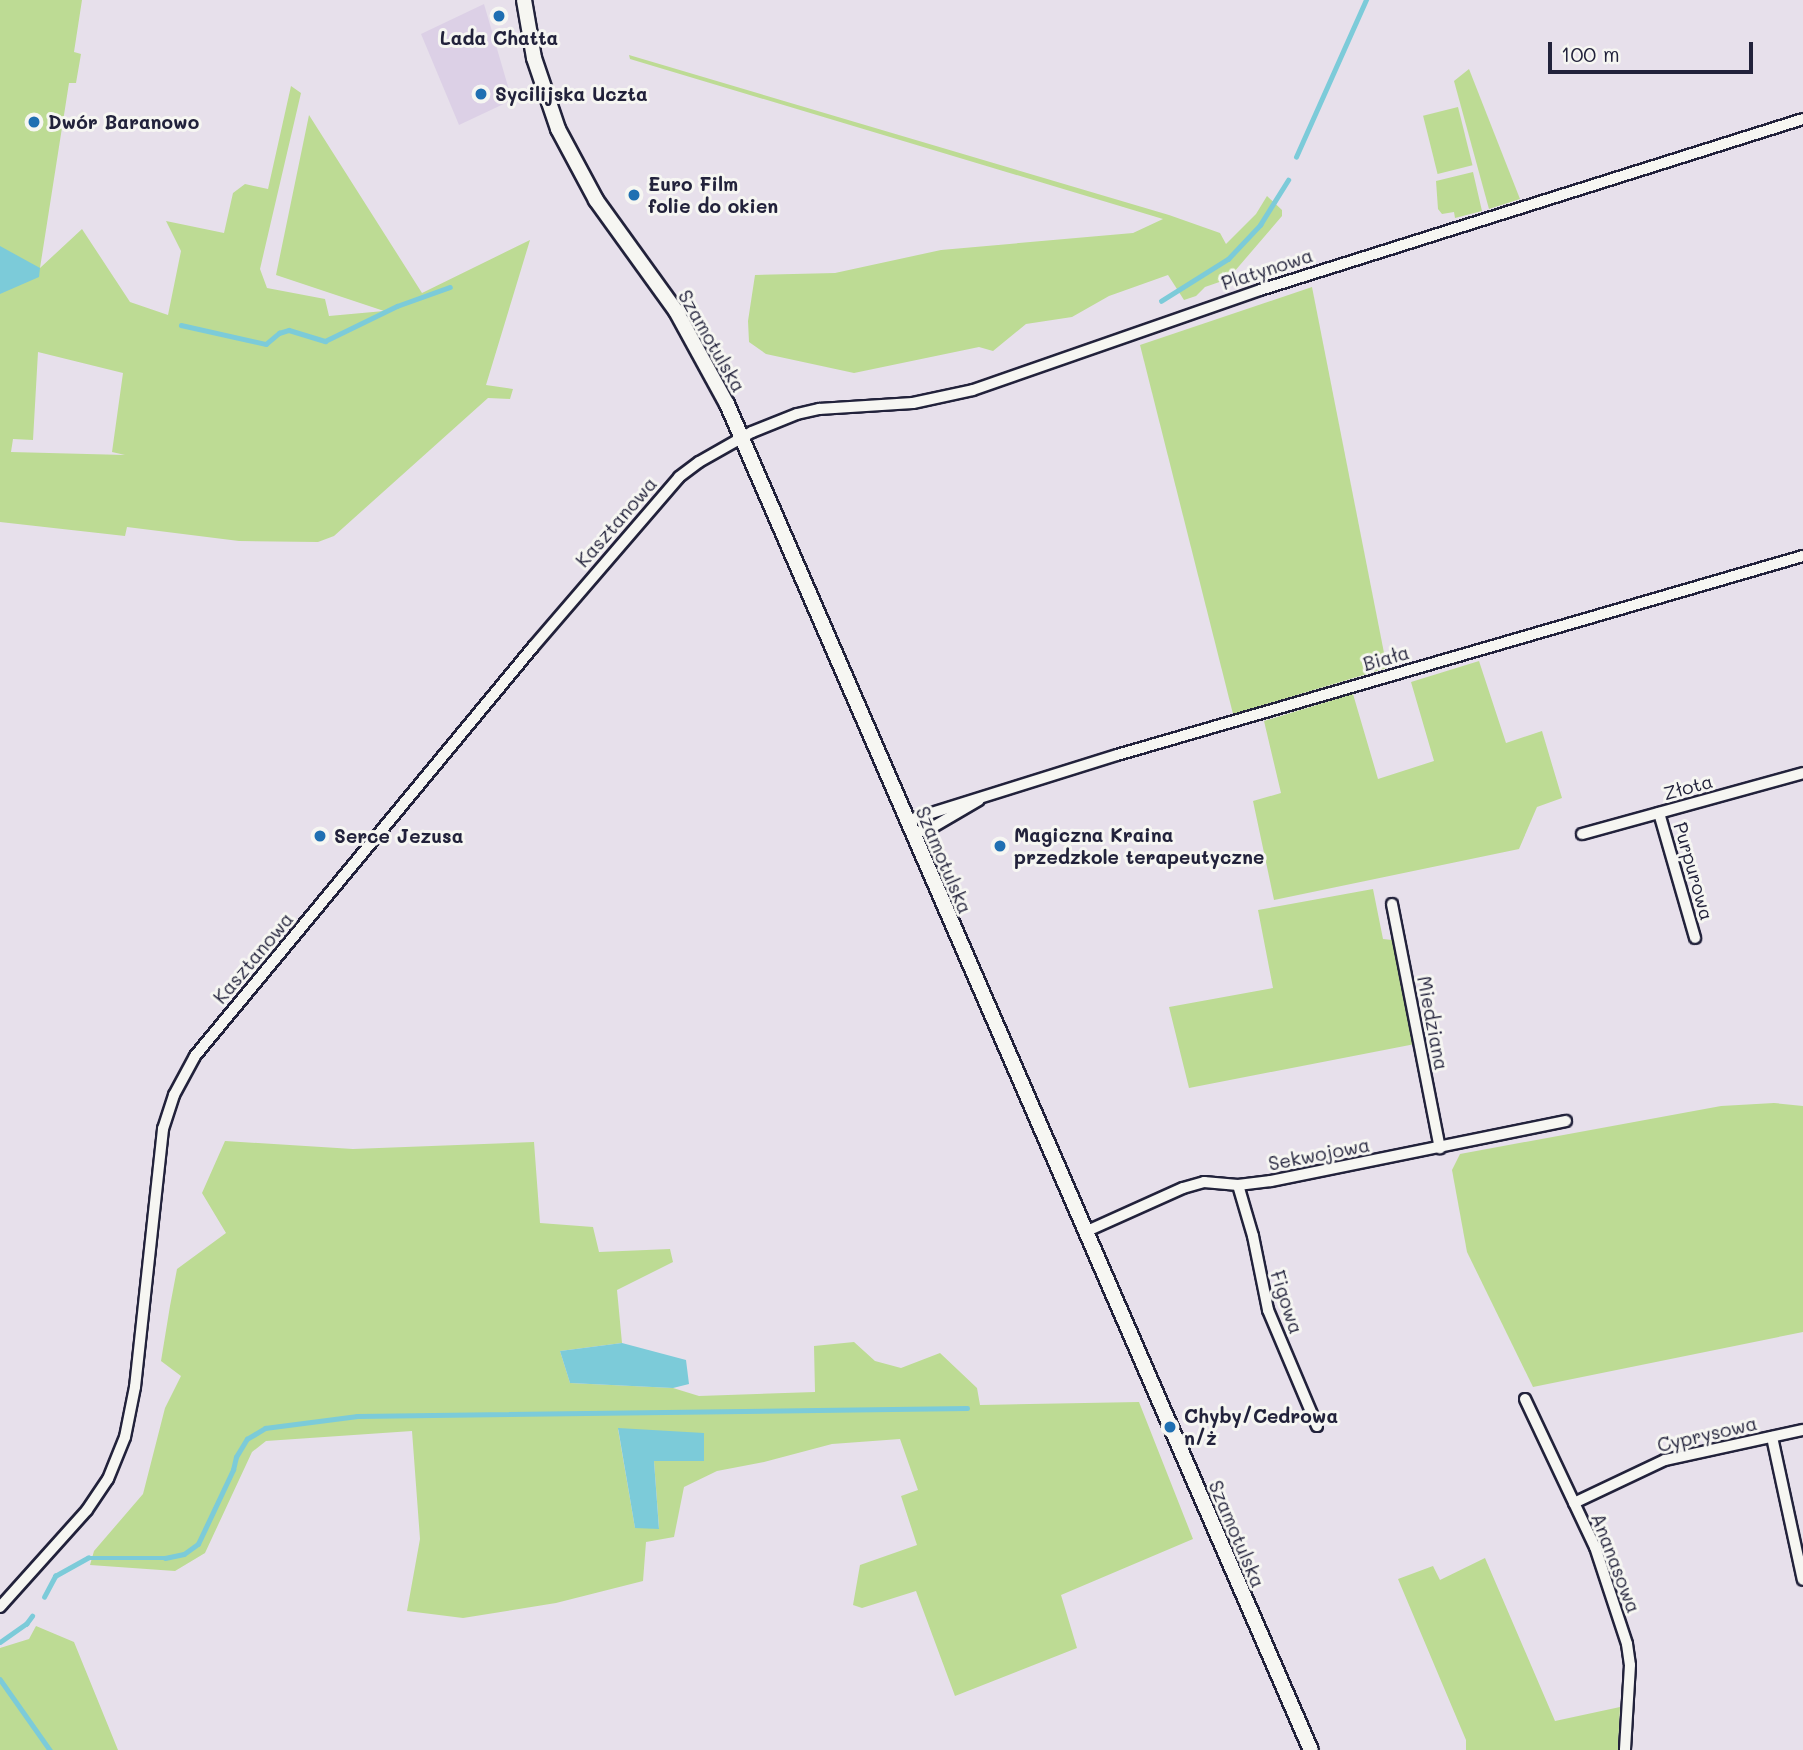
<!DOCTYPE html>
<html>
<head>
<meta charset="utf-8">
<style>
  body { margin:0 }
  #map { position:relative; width:1803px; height:1750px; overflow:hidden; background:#e7e0eb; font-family:Mali,sans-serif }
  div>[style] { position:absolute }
  .built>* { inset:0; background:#dcd0e6 }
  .green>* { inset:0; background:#bddb94; transform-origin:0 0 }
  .water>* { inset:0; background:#7ccbd9 }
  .stream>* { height:4.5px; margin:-2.25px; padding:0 2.25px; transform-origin:2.25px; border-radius:2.25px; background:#7ccbd9 }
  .roads { filter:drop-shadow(2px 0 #22223b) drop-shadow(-2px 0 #22223b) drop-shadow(0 2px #22223b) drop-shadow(0 -2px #22223b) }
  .minor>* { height:10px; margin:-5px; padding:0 5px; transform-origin:5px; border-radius:5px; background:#f6f6f2 }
  .tertiary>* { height:14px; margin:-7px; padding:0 7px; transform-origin:7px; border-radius:7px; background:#f6f6f2 }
  .dots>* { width:19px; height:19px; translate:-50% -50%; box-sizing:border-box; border:4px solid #f6f6f2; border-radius:50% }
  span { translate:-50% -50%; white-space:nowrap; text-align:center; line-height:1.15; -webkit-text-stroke:6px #f6f6f2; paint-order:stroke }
  .poi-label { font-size:19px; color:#22223b; font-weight:700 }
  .left { translate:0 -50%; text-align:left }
  .street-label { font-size:19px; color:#22223b }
  .scale { position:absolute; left:1548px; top:42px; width:205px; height:32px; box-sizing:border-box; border:4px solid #22223b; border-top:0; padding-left:9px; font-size:21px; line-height:24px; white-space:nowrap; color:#22223b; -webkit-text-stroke:5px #f6f6f2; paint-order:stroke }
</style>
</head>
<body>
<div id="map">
  <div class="built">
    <div style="clip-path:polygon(484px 4px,512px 100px,459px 125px,421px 34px)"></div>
  </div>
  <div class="green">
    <div style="clip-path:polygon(evenodd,0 0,82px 0,74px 52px,81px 54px,76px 83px,69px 83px,40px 268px,82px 229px,130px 302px,168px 315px,181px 251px,166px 221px,224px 233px,233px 193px,245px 184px,268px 189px,291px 86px,301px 93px,260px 269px,267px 288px,325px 299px,329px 316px,384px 311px,276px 275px,309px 115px,422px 293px,530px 240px,486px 385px,513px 389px,510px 399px,488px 398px,334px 536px,318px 542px,239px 541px,127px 527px,125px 536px,0 522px,0 0,38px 352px,123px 373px,112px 452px,125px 455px,11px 452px,13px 439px,33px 440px,38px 352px)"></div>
    <div style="clip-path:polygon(629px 55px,1169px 215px,1220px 233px,1226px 244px,1256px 214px,1267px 196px,1282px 210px,1282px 216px,1228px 279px,1205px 287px,1196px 296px,1184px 300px,1168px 275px,1109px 296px,1072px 317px,1026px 324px,993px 351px,979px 347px,854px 373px,766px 354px,749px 342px,748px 321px,755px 275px,835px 273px,941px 250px,1133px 233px,1163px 219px,630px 59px)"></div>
    <div style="clip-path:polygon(1469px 69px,1520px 199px,1489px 209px,1454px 81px)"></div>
    <div style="left:1458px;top:107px;width:60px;height:36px;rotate:76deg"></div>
    <div style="clip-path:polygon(1473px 172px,1482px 211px,1455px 218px,1454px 212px,1442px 214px,1438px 209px,1436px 181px)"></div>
    <div style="clip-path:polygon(1312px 287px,1387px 668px,1233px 714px,1140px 345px)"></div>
    <div style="clip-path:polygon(1479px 661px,1506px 743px,1542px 731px,1562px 798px,1537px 807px,1519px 849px,1274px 900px,1253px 801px,1281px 793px,1264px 721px,1353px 694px,1378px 779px,1434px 761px,1411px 682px)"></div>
    <div style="clip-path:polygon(1373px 889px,1383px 939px,1392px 940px,1415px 1044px,1189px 1088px,1169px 1007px,1273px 988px,1258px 910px)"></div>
    <div style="clip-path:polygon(1774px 1103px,1803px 1106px,1803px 1332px,1533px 1387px,1467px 1252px,1452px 1170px,1460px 1154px,1721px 1106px)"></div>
    <div style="clip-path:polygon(evenodd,225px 1141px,353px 1149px,534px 1142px,540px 1223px,593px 1227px,599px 1252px,670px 1249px,673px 1262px,617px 1290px,622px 1343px,560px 1351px,570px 1383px,673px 1388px,699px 1396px,815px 1392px,814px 1346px,854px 1342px,875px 1361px,901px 1368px,940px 1353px,977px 1388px,980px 1405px,1139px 1402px,1193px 1539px,1061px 1595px,1077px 1648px,955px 1696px,916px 1591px,862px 1608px,853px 1605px,860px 1565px,917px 1545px,901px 1496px,918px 1490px,900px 1439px,832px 1444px,764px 1462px,717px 1471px,684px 1487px,674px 1537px,646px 1542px,643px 1581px,556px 1603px,463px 1618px,407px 1611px,420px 1539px,412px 1431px,266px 1441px,252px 1452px,205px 1553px,175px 1571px,90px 1565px,94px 1551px,143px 1494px,165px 1408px,181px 1376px,161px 1361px,170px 1306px,177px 1269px,226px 1233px,202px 1193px,225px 1141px,618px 1429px,654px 1461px,659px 1528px,635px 1528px,618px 1429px)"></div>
    <div style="clip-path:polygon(1485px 1558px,1555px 1721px,1620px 1707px,1618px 1750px,1466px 1750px,1466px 1740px,1398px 1579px,1433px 1566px,1440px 1580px)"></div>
    <div style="clip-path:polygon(36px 1626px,74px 1642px,118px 1750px,0 1750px,0 1648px,29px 1639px)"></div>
  </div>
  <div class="water">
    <div style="clip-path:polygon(0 246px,40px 268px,39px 277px,0 294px)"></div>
    <div style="clip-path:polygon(622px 1343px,686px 1360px,689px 1384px,673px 1388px,570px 1383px,560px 1351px)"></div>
    <div style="clip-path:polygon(618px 1428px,704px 1433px,704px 1461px,654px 1461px,659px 1529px,635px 1528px)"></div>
  </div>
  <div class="stream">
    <div style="left:1296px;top:157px;width:172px;rotate:-66deg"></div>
    <div style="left:1161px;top:301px;width:79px;rotate:-32.1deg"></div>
    <div style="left:1228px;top:259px;width:47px;rotate:-46.7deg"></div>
    <div style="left:1260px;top:225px;width:53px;rotate:-58.1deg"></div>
    <div style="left:181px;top:325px;width:87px;rotate:12.6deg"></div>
    <div style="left:266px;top:344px;width:17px;rotate:-40deg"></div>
    <div style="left:279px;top:333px;width:10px;rotate:-17deg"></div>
    <div style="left:289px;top:330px;width:38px;rotate:17deg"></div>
    <div style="left:325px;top:341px;width:80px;rotate:-25.9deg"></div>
    <div style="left:397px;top:306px;width:56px;rotate:-19.7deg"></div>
    <div style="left:44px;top:1597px;width:24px;rotate:-62deg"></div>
    <div style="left:55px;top:1576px;width:38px;rotate:-29deg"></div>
    <div style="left:88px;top:1558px;width:77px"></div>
    <div style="left:165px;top:1558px;width:19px;rotate:-12deg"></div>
    <div style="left:184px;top:1554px;width:17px;rotate:-36deg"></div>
    <div style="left:198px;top:1544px;width:82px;rotate:-64.7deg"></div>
    <div style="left:233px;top:1470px;width:13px;rotate:-77deg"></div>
    <div style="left:236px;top:1457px;width:21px;rotate:-59deg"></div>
    <div style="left:247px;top:1439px;width:21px;rotate:-31deg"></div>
    <div style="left:265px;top:1428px;width:93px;rotate:-7.4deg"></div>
    <div style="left:357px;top:1416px;width:610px;rotate:-0.75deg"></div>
    <div style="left:0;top:1642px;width:32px;rotate:-35deg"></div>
    <div style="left:26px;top:1624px;width:10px;rotate:-53deg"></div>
    <div style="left:0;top:1679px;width:87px;rotate:54.8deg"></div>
  </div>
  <div class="roads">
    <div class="minor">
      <div style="left:1659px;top:813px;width:130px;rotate:73.9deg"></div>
      <div style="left:906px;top:821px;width:221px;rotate:-17.4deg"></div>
      <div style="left:1117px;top:755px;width:714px;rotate:-16.18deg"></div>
      <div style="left:912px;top:834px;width:22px;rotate:-18deg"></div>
      <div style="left:933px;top:827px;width:53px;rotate:-30.4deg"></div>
      <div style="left:1582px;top:834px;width:229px;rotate:-15.4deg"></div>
      <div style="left:1392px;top:904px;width:249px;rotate:78.9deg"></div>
      <div style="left:1238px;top:1185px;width:53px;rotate:73.6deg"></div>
      <div style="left:1253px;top:1236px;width:76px;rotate:78.5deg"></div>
      <div style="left:1268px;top:1310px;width:126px;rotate:67.1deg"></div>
      <div style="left:1085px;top:1232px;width:107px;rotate:-24.2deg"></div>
      <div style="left:1183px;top:1188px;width:22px;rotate:-16deg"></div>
      <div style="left:1204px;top:1182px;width:34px;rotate:5deg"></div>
      <div style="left:1238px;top:1185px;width:33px;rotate:-7deg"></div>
      <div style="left:1271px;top:1181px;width:301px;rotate:-11.5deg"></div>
      <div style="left:1525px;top:1399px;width:164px;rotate:64.7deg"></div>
      <div style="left:1595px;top:1547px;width:102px;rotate:71.7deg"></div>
      <div style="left:1627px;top:1644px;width:21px;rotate:82deg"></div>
      <div style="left:1630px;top:1665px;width:85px;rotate:93.4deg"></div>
      <div style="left:1772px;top:1437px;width:146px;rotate:77.8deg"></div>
      <div style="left:1574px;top:1503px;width:101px;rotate:-25.3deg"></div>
      <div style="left:1665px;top:1460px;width:141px;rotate:-12.3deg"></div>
      <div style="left:0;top:1607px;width:130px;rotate:-48.1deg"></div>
      <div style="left:87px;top:1510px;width:37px;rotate:-56deg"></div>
      <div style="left:108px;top:1479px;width:45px;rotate:-68deg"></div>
      <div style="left:125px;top:1437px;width:51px;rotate:-78.7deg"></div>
      <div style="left:135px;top:1387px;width:260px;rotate:-83.8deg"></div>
      <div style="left:163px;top:1129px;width:36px;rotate:-72deg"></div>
      <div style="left:174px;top:1095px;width:44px;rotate:-61.7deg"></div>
      <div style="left:195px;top:1056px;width:531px;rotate:-50.43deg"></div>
      <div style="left:533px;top:647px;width:224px;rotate:-49.3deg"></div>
      <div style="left:679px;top:477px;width:25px;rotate:-37deg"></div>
      <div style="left:699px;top:462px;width:61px;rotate:-29.5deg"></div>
      <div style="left:752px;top:432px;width:48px;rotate:-21.8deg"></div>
      <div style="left:797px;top:414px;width:23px;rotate:-13deg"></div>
      <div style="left:819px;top:409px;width:94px;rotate:-3.7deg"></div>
      <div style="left:913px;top:403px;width:61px;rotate:-12.2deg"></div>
      <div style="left:973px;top:390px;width:304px;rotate:-19.2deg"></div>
      <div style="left:1260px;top:290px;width:569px;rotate:-17.48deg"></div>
    </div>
    <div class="tertiary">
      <div style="left:524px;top:0;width:59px;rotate:80.2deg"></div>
      <div style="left:534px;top:58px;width:75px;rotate:71.3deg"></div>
      <div style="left:558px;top:129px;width:81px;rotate:61.8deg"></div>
      <div style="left:596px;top:200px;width:137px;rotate:54.2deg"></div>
      <div style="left:676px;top:311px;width:106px;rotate:61.3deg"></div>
      <div style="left:727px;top:404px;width:1467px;rotate:66.55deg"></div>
    </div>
  </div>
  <div class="dots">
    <div style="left:499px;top:16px;background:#1f6fb2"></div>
    <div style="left:481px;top:94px;background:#1f6fb2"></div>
    <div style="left:34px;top:122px;background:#1f6fb2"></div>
    <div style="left:634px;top:195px;background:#1f6fb2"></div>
    <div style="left:320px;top:836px;background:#1f6fb2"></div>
    <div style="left:1000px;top:846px;background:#1f6fb2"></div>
    <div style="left:1170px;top:1427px;background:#1f6fb2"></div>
  </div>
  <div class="poi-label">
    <span style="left:499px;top:38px">Lada Chatta</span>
    <span class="left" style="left:495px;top:94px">Sycilijska Uczta</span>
    <span class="left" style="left:48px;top:122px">Dwór Baranowo</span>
    <span class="left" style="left:648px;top:195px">Euro Film<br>folie do okien</span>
    <span class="left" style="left:1014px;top:846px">Magiczna Kraina<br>przedzkole terapeutyczne</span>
    <span class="left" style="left:334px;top:836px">Serce Jezusa</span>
    <span class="left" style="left:1184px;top:1427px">Chyby/Cedrowa<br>n/ż</span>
  </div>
  <div class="street-label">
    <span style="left:1267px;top:269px;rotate:-18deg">Platynowa</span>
    <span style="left:712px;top:341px;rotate:60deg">Szamotulska</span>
    <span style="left:616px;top:522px;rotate:-49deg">Kasztanowa</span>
    <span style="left:1386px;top:658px;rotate:-16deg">Biała</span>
    <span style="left:1688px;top:787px;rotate:-16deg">Złota</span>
    <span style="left:944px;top:860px;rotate:67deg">Szamotulska</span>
    <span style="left:1694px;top:871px;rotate:74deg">Purpurowa</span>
    <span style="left:253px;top:958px;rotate:-50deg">Kasztanowa</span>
    <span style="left:1433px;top:1023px;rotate:79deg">Miedziana</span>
    <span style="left:1319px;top:1154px;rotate:-11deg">Sekwojowa</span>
    <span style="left:1287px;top:1302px;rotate:72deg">Figowa</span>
    <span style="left:1707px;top:1434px;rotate:-13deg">Cyprysowa</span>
    <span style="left:1237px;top:1534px;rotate:67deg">Szamotulska</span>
    <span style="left:1616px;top:1563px;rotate:69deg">Ananasowa</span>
  </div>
  <div class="scale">100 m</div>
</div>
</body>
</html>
